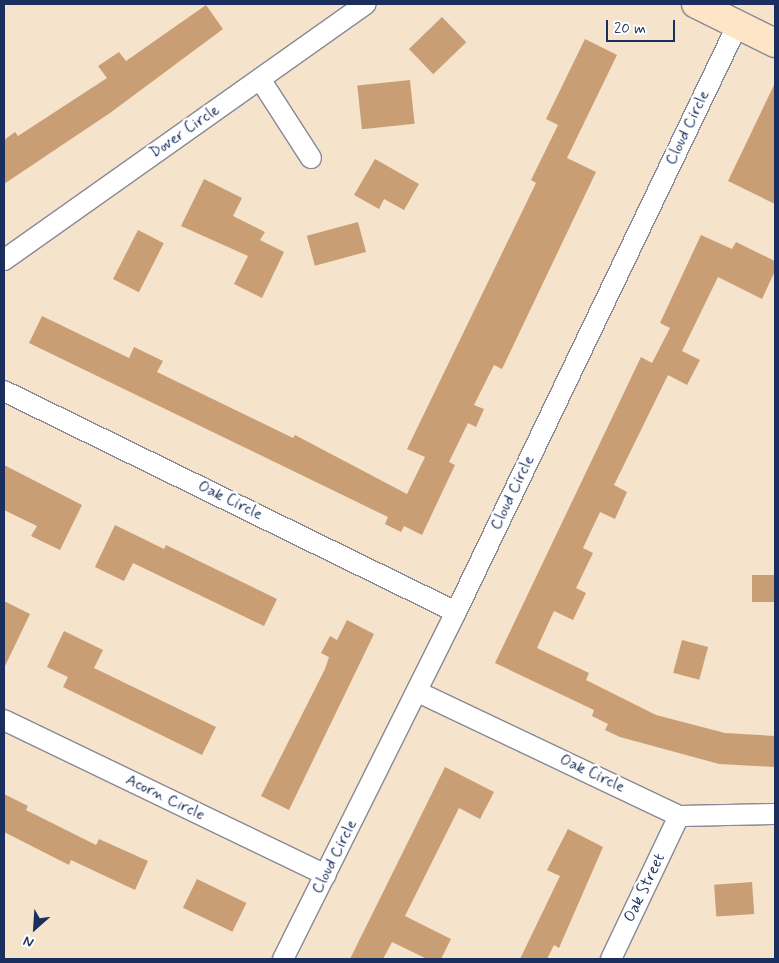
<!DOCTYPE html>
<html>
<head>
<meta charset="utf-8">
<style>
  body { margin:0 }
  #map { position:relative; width:779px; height:963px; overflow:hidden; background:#f6e3cb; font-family:Mynerve,sans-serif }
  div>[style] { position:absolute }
  .building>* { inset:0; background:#ca9e75; transform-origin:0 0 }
  .roads { filter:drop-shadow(1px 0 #888994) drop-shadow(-1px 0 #888994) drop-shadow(0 1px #888994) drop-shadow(0 -1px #888994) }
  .minor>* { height:20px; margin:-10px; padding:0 10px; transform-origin:10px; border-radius:10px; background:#fff }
  .secondary>* { height:28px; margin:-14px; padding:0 14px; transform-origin:14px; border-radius:14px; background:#fee5c5 }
  .rail>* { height:5.5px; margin-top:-2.75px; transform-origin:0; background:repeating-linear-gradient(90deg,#fff 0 11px,#1b2f5e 0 22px); box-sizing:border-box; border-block:1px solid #1b2f5e }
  span { translate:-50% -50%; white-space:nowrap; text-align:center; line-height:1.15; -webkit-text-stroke:5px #fff; paint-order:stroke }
  .street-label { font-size:16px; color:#1b2f5e }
  .frame { position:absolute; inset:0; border:5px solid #1b2f5e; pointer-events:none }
  .north { position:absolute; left:10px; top:903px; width:50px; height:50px; -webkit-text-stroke:4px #fff; paint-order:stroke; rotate:206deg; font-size:14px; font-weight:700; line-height:20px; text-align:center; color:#1b2f5e }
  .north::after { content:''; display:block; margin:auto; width:18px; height:22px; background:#1b2f5e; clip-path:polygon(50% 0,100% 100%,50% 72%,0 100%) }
  .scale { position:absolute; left:606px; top:20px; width:69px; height:22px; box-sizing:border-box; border:2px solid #1b2f5e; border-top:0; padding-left:6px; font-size:15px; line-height:18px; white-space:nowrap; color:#1b2f5e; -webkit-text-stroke:4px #fff; paint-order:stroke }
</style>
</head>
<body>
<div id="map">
  <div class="building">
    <div style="clip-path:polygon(206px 5px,223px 29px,110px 113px,4px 184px,4px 140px,15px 132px,18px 136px,107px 78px,98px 66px,119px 52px,126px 61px)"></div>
    <div style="left:442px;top:17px;width:35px;height:46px;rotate:46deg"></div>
    <div style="clip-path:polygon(585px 39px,617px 55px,567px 158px,596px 172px,502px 369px,494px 365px,474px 405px,484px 409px,476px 427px,468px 423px,449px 462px,455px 465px,422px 535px,404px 526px,401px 532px,385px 524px,388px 517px,29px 343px,42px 316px,129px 358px,134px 347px,163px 361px,157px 372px,293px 438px,295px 435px,407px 494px,425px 457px,407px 449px,536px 183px,531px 180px,558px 125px,546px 119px)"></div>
    <div style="left:410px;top:80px;width:44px;height:53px;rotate:84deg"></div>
    <div style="clip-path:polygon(775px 83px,775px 204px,728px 181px)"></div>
    <div style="clip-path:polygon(375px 159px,419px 184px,404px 210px,384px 199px,379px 209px,354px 195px)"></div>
    <div style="clip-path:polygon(204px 179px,242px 198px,233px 216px,265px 232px,260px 240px,284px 252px,262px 298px,234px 284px,248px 256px,181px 226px)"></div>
    <div style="left:358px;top:222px;width:31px;height:53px;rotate:75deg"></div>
    <div style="left:138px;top:230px;width:29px;height:55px;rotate:27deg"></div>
    <div style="clip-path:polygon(701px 235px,732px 249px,736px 242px,775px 261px,775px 271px,762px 299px,718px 277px,682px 351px,700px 360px,687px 385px,668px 375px,614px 485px,627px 492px,615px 519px,600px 512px,583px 548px,593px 553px,576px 588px,586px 593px,573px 620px,554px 611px,537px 648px,589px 673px,586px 680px,656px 715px,725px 733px,775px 736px,774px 767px,719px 764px,620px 737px,605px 730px,608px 724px,592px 716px,594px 710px,495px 663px,641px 357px,652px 363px,670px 328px,660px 323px)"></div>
    <div style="clip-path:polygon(4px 465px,82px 505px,60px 550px,31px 536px,37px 526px,4px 510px)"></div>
    <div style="clip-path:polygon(115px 525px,164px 549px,166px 545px,277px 599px,264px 626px,133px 563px,124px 581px,95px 567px)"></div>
    <div style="left:752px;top:575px;width:23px;height:27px"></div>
    <div style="clip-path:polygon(4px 601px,30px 614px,4px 668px)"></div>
    <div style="clip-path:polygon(347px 620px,374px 634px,289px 810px,261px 796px,325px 669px,329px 657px,321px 653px,330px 636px,337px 640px)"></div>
    <div style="clip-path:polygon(64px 631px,103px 650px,94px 668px,216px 727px,202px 755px,63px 687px,68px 677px,47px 667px)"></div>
    <div style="left:682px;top:640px;width:27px;height:34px;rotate:15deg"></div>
    <div style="clip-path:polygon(445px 767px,494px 792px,480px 819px,459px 808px,405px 916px,451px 939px,441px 959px,427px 959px,392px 942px,383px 959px,350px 959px)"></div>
    <div style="clip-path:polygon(4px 794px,28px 806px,26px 810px,96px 845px,99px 839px,148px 861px,135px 890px,71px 860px,69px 865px,4px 832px)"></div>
    <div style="clip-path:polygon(568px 829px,603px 847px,559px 948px,554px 945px,547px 959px,520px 959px,560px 876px,547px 870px)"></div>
    <div style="left:197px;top:879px;width:55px;height:32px;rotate:26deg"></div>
    <div style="left:752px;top:882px;width:32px;height:38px;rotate:86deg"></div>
  </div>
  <div class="roads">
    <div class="minor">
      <div style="left:260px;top:79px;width:94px;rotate:57.2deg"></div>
      <div style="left:4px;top:260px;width:443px;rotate:-35.3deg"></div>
      <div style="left:4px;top:391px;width:503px;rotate:26.06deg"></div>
      <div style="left:418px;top:692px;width:289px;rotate:25.4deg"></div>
      <div style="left:679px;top:816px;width:96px;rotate:-1.2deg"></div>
      <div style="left:4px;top:720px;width:357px;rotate:25.7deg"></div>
      <div style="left:283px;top:959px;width:388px;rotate:-63.5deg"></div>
      <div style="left:456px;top:612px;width:652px;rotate:-64.38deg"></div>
      <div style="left:611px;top:959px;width:158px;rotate:-64.6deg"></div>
    </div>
    <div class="secondary">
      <div style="left:696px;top:4px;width:88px;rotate:26.3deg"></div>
    </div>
  </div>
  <div class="rail">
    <div style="left:4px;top:4px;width:1px"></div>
  </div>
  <div class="street-label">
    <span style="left:688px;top:128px;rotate:-64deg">Cloud Circle</span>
    <span style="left:185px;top:132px;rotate:-35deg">Dover Circle</span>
    <span style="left:513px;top:493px;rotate:-64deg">Cloud Circle</span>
    <span style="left:230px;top:501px;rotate:26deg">Oak Circle</span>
    <span style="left:592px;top:774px;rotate:25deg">Oak Circle</span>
    <span style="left:165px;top:798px;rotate:26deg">Acorn Circle</span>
    <span style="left:335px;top:857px;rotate:-63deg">Cloud Circle</span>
    <span style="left:645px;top:888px;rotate:-64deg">Oak Street</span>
  </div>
  <div class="frame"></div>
  <div class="north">N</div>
  <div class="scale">20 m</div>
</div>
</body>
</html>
